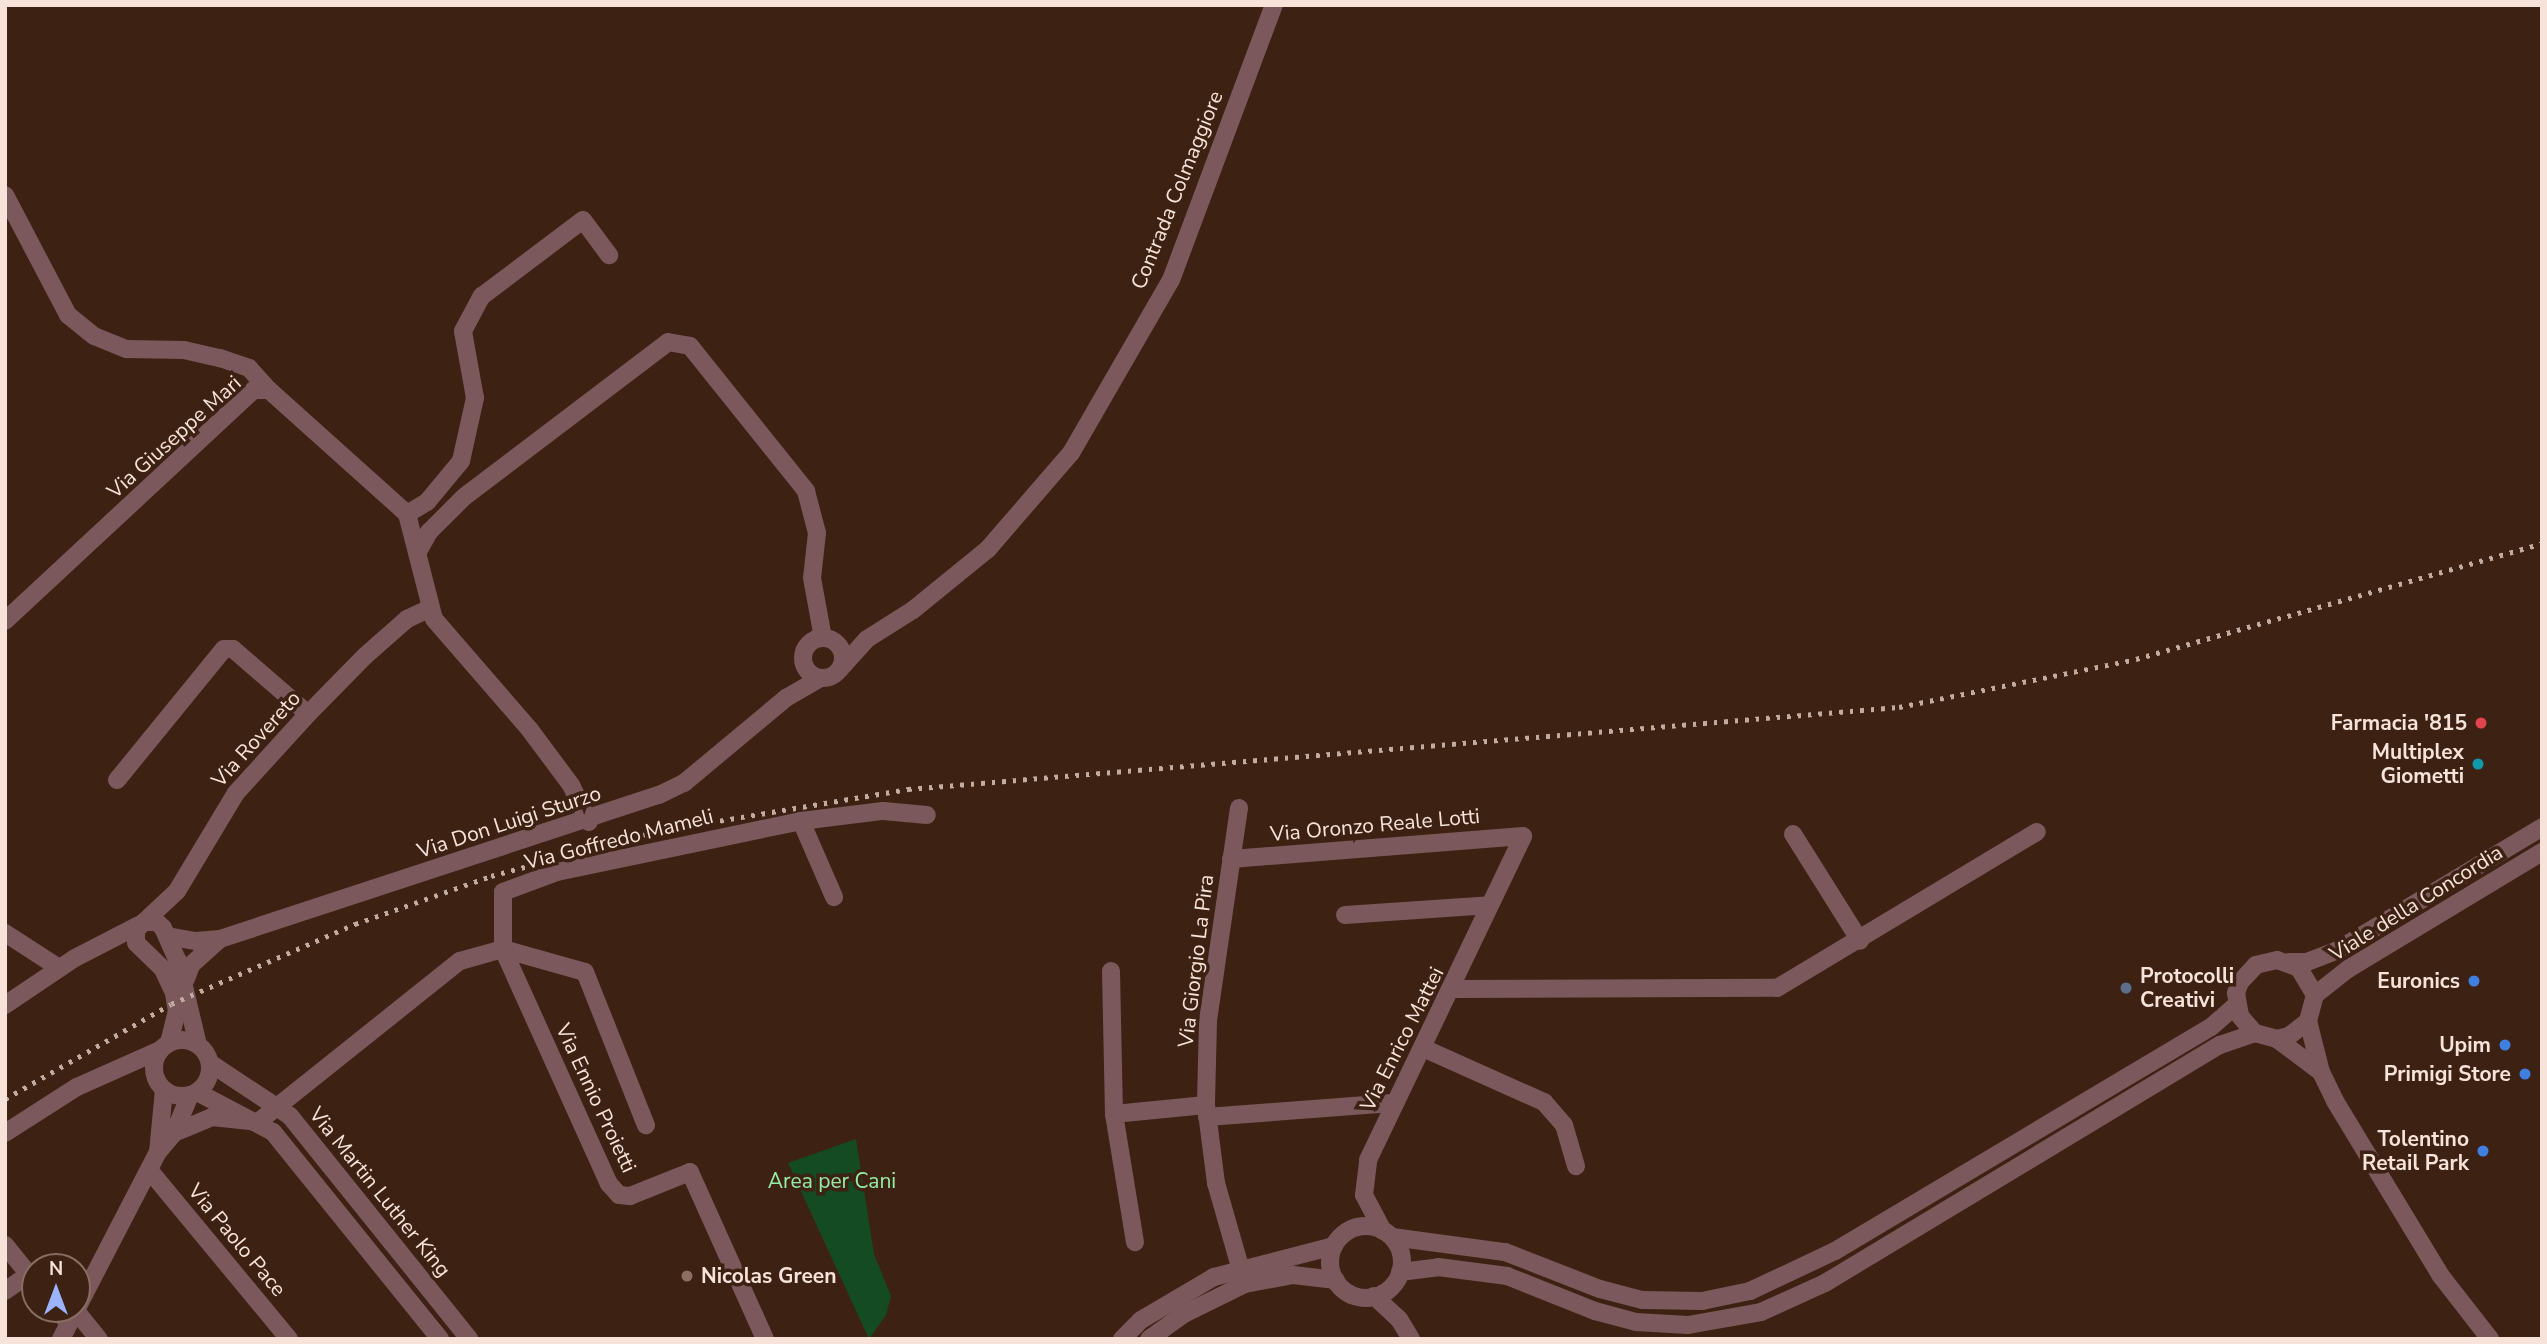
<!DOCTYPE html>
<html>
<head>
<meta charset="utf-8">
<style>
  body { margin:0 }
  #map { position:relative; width:2547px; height:1344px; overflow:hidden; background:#3d2113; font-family:"Nunito Sans",sans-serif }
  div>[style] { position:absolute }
  .green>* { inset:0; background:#144b22 }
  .minor>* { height:18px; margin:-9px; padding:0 9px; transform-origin:9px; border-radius:9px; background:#7b585b }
  .minor>.ring { margin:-9px; padding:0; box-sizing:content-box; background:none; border:18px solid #7b585b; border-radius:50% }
  .rail>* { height:4.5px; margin-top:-2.25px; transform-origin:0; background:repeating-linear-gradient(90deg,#c2aca1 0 3.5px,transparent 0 10.5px) }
  .dots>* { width:19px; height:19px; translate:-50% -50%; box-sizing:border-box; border:4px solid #3d2113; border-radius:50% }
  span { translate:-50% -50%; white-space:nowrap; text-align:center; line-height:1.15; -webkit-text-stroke:7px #3d2113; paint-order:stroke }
  .street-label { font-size:21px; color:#f7e3da }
  .poi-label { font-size:21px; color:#f7e3da; font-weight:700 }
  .right { translate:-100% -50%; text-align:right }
  .left { translate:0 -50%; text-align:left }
  .park-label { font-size:21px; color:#94eda4 }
  .frame { position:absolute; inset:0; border:7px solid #f7e3da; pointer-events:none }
  .north { position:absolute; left:21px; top:1253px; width:70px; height:70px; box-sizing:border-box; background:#3d2113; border:2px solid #876f63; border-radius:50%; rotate:0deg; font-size:19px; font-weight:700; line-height:28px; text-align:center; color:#f7e3da }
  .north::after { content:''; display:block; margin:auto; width:24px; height:32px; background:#9bb4fd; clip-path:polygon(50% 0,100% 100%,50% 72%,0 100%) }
</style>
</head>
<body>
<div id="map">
  <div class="green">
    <div style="clip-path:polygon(856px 1139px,874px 1254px,891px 1296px,886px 1315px,869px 1339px,788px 1163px)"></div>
  </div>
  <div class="minor">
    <div style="left:5px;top:195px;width:136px;rotate:62.3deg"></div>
    <div style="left:68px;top:315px;width:33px;rotate:39deg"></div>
    <div style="left:94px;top:336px;width:35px;rotate:22deg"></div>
    <div style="left:126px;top:349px;width:58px;rotate:1deg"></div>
    <div style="left:184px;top:350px;width:37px;rotate:13deg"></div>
    <div style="left:220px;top:358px;width:31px;rotate:19deg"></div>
    <div style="left:249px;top:368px;width:30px;rotate:48deg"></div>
    <div style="left:407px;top:514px;width:23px;rotate:-31deg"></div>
    <div style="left:427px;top:502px;width:53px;rotate:-50.3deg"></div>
    <div style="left:461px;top:461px;width:65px;rotate:-77.5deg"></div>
    <div style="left:475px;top:398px;width:68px;rotate:-100.2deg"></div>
    <div style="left:463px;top:331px;width:40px;rotate:-62deg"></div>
    <div style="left:482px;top:296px;width:126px;rotate:-37deg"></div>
    <div style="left:583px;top:220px;width:44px;rotate:53.4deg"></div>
    <div style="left:419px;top:550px;width:21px;rotate:-61deg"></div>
    <div style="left:429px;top:532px;width:49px;rotate:-45deg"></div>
    <div style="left:464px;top:497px;width:256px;rotate:-37.2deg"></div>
    <div style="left:668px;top:342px;width:22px;rotate:10deg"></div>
    <div style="left:690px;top:346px;width:186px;rotate:51.3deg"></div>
    <div style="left:806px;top:491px;width:43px;rotate:75.3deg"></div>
    <div style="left:817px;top:533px;width:45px;rotate:96.3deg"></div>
    <div style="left:812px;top:578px;width:61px;rotate:79.6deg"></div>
    <div style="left:5px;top:621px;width:340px;rotate:-42.9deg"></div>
    <div style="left:254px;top:390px;width:15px"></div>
    <div style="left:269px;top:390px;width:186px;rotate:41.9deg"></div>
    <div style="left:407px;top:514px;width:108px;rotate:75.6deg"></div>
    <div style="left:434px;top:619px;width:147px;rotate:49.1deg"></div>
    <div style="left:530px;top:730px;width:69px;rotate:53.3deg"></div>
    <div style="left:571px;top:785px;width:41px;rotate:64.1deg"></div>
    <div class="ring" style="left:803px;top:638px;width:22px;height:22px"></div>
    <div style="left:840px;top:669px;width:40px;rotate:-48deg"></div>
    <div style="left:867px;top:639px;width:54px;rotate:-32.2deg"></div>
    <div style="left:913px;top:610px;width:97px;rotate:-39.1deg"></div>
    <div style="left:988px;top:549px;width:127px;rotate:-49.2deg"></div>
    <div style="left:1071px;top:453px;width:200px;rotate:-60deg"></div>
    <div style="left:1171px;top:280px;width:294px;rotate:-69.5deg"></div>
    <div style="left:117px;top:780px;width:169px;rotate:-50.8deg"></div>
    <div style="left:224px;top:649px;width:9px"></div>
    <div style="left:233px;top:649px;width:99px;rotate:40.9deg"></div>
    <div style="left:1239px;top:808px;width:215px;rotate:98.3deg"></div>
    <div style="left:1208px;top:1021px;width:84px;rotate:91.4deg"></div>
    <div style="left:1206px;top:1105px;width:79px;rotate:82.7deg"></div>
    <div style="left:1216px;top:1183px;width:105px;rotate:74deg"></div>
    <div style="left:801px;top:821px;width:83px;rotate:66.5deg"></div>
    <div style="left:1793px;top:834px;width:126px;rotate:57.9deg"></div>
    <div style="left:1231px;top:859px;width:293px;rotate:-4.5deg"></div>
    <div style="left:1345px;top:915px;width:145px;rotate:-3.9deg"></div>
    <div style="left:144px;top:922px;width:45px;rotate:-43.2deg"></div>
    <div style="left:177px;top:891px;width:114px;rotate:-59deg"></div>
    <div style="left:236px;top:793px;width:107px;rotate:-47.7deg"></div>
    <div style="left:308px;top:714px;width:81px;rotate:-45.5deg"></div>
    <div style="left:365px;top:656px;width:56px;rotate:-41.4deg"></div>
    <div style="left:407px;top:619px;width:23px;rotate:-25deg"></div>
    <div style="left:5px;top:933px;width:64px;rotate:32.9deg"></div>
    <div style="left:167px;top:936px;width:29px;rotate:10deg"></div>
    <div style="left:196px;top:941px;width:24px;rotate:-5deg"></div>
    <div style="left:220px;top:939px;width:462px;rotate:-18.2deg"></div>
    <div style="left:659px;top:795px;width:28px;rotate:-26deg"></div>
    <div style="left:684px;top:783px;width:133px;rotate:-39.8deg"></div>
    <div style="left:786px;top:698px;width:39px;rotate:-30deg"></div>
    <div style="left:503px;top:949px;width:85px;rotate:15.7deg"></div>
    <div style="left:585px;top:972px;width:165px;rotate:68.3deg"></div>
    <div style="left:2289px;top:962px;width:18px"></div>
    <div style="left:2307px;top:962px;width:31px;rotate:-21deg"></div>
    <div style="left:2336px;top:951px;width:240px;rotate:-31deg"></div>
    <div style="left:1111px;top:971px;width:143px;rotate:88.8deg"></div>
    <div style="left:1114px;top:1114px;width:130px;rotate:80.7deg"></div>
    <div style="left:186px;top:979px;width:15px;rotate:-70deg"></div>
    <div style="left:191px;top:965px;width:39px;rotate:-42deg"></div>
    <div style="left:1454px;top:989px;width:323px;rotate:-0.2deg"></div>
    <div style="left:1777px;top:988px;width:303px;rotate:-31deg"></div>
    <div style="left:2315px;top:995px;width:42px;rotate:-38.2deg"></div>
    <div style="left:2348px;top:969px;width:227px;rotate:-31.1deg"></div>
    <div style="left:5px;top:1005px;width:84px;rotate:-33.9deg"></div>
    <div style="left:75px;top:958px;width:72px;rotate:-27.3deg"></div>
    <div style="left:2308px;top:1021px;width:53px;rotate:75.7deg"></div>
    <div style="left:2321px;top:1072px;width:32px;rotate:64deg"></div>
    <div style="left:2335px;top:1101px;width:205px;rotate:58.8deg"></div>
    <div style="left:2441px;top:1276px;width:80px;rotate:52.1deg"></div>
    <div style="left:2277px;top:1039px;width:12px;rotate:-14deg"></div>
    <div style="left:2289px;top:1036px;width:24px;rotate:-38deg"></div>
    <div style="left:2308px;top:1021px;width:27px;rotate:-75deg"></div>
    <div style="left:2315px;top:995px;width:31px;rotate:-121deg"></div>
    <div style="left:2299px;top:968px;width:23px;rotate:-160deg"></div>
    <div style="left:2277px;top:960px;width:22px;rotate:167deg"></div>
    <div style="left:2256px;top:965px;width:23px;rotate:133deg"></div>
    <div style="left:2240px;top:982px;width:12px;rotate:110deg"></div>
    <div style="left:2236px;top:993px;width:23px;rotate:80deg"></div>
    <div style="left:2240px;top:1016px;width:23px;rotate:49deg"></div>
    <div style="left:2255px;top:1033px;width:23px;rotate:15deg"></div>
    <div style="left:2277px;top:1039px;width:55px;rotate:36.9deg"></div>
    <div class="ring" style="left:154px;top:1040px;width:38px;height:38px"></div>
    <div style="left:169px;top:1043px;width:32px;rotate:-76deg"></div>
    <div style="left:177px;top:1012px;width:19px;rotate:-99deg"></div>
    <div style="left:174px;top:993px;width:26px;rotate:-115deg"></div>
    <div style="left:163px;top:969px;width:37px;rotate:-136deg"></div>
    <div style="left:136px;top:943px;width:13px;rotate:-90deg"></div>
    <div style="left:136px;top:930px;width:11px;rotate:-45deg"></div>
    <div style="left:144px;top:922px;width:13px"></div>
    <div style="left:157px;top:922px;width:8px;rotate:45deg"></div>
    <div style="left:163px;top:928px;width:36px;rotate:66deg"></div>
    <div style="left:178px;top:961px;width:86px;rotate:76.6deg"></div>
    <div style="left:1423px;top:1048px;width:133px;rotate:24.1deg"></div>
    <div style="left:1544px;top:1102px;width:30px;rotate:49deg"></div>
    <div style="left:1564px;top:1125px;width:43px;rotate:73.7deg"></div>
    <div style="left:210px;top:1063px;width:96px;rotate:33.5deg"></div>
    <div style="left:290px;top:1116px;width:286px;rotate:51.2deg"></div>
    <div style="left:197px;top:1092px;width:86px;rotate:27.8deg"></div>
    <div style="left:273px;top:1132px;width:266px;rotate:51.1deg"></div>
    <div style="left:1114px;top:1114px;width:92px;rotate:-5.6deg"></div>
    <div style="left:1207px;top:1117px;width:189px;rotate:-4.3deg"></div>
    <div style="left:5px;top:1133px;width:85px;rotate:-32.6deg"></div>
    <div style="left:77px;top:1087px;width:91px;rotate:-24deg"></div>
    <div style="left:174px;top:1133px;width:41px;rotate:-22.8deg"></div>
    <div style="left:212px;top:1117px;width:46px;rotate:6.2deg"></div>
    <div style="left:258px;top:1122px;width:258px;rotate:-38.6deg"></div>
    <div style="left:460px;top:961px;width:45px;rotate:-15.6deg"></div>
    <div style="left:158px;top:1152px;width:62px;rotate:-84.5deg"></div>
    <div style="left:150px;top:1171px;width:218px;rotate:50.4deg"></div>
    <div class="ring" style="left:1330px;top:1226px;width:54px;height:54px"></div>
    <div style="left:1383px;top:1231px;width:41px;rotate:-117.8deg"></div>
    <div style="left:1364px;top:1195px;width:35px;rotate:-83deg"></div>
    <div style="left:1368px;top:1160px;width:359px;rotate:-64.4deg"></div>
    <div style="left:1392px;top:1237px;width:114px;rotate:7.6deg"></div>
    <div style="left:1505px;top:1252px;width:102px;rotate:21.3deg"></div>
    <div style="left:1600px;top:1289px;width:43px;rotate:14.7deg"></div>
    <div style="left:1642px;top:1300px;width:60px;rotate:1deg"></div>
    <div style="left:1702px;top:1301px;width:49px;rotate:-11.8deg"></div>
    <div style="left:1750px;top:1291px;width:94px;rotate:-25.2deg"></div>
    <div style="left:1835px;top:1251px;width:438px;rotate:-30.8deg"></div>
    <div style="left:2211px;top:1027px;width:33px;rotate:-41deg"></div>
    <div style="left:5px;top:1245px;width:48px;rotate:51deg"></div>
    <div style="left:1400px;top:1272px;width:38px;rotate:-7deg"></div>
    <div style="left:1438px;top:1267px;width:70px;rotate:7.4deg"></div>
    <div style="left:1507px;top:1276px;width:95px;rotate:21.7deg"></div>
    <div style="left:1595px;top:1311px;width:42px;rotate:15deg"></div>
    <div style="left:1636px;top:1322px;width:52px;rotate:3.3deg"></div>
    <div style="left:1688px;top:1325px;width:74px;rotate:-10.1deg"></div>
    <div style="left:1761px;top:1312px;width:70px;rotate:-24.4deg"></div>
    <div style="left:1825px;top:1283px;width:461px;rotate:-31.1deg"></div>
    <div style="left:2220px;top:1045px;width:37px;rotate:-19deg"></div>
    <div style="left:5px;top:1291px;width:29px;rotate:-35deg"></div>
    <div style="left:1374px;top:1296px;width:34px;rotate:43deg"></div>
    <div style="left:1399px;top:1319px;width:23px;rotate:59deg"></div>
    <div style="left:57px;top:1309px;width:19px;rotate:51deg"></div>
    <div style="left:76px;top:1311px;width:36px;rotate:51deg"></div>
    <div style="left:61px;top:1339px;width:211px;rotate:-62.6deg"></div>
    <div style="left:158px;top:1152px;width:25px;rotate:-50deg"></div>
    <div style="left:174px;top:1133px;width:41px;rotate:-67.2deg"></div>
    <div style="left:765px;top:1339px;width:183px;rotate:-114.2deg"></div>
    <div style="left:690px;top:1172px;width:65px;rotate:158.2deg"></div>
    <div style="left:630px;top:1196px;width:11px;rotate:-175deg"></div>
    <div style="left:619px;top:1195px;width:15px;rotate:-132deg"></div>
    <div style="left:609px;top:1184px;width:258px;rotate:-114.3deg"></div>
    <div style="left:503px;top:949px;width:57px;rotate:-90deg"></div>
    <div style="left:503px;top:892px;width:58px;rotate:-20.3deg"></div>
    <div style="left:557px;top:872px;width:249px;rotate:-11.8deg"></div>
    <div style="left:801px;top:821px;width:83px;rotate:-7deg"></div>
    <div style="left:883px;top:811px;width:44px;rotate:5.2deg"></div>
    <div style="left:1122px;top:1339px;width:27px;rotate:-45deg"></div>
    <div style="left:1141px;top:1320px;width:85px;rotate:-30.5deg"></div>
    <div style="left:1214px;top:1277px;width:124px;rotate:-14.5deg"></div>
    <div style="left:1149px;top:1339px;width:43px;rotate:-35.5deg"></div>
    <div style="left:1184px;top:1314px;width:68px;rotate:-26.2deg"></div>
    <div style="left:1245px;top:1284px;width:49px;rotate:-10.6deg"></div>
    <div style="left:1293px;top:1275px;width:43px;rotate:6.6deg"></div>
  </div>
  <div class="rail">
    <div style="left:5px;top:1099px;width:191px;rotate:-29.8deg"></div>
    <div style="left:171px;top:1004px;width:201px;rotate:-23.5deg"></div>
    <div style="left:355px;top:924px;width:144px;rotate:-19.4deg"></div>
    <div style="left:491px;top:876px;width:173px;rotate:-15.1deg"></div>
    <div style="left:658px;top:831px;width:254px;rotate:-9.5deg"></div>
    <div style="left:908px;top:789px;width:994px;rotate:-4.73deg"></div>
    <div style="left:1899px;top:707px;width:242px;rotate:-11.4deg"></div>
    <div style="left:2136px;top:659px;width:422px;rotate:-15.9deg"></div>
  </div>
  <div class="dots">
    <div style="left:2481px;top:723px;background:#e0444e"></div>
    <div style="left:2478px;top:764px;background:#0f9aa8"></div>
    <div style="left:2474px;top:981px;background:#3f7fe0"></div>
    <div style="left:2126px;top:988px;background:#5c6f8a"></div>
    <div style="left:2505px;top:1045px;background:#3f7fe0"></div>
    <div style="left:2525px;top:1074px;background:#3f7fe0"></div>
    <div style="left:2483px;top:1151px;background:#3f7fe0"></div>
    <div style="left:687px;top:1276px;background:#8d6e63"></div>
  </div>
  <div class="street-label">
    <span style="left:1177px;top:190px;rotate:-68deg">Contrada Colmaggiore</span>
    <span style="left:174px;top:437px;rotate:-42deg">Via Giuseppe Mari</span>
    <span style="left:256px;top:739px;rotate:-48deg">Via Rovereto</span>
    <span style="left:509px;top:822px;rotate:-18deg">Via Don Luigi Sturzo</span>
    <span style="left:1375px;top:825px;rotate:-5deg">Via Oronzo Reale Lotti</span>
    <span style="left:619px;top:839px;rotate:-14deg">Via Goffredo Mameli</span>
    <span style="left:2416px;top:903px;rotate:-32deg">Viale della Concordia</span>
    <span style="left:1196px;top:961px;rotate:-83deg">Via Giorgio La Pira</span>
    <span style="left:1402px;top:1039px;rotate:-63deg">Via Enrico Mattei</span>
    <span style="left:596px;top:1098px;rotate:65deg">Via Ennio Proietti</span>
    <span style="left:380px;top:1192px;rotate:51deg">Via Martin Luther King</span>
    <span style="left:237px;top:1240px;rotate:50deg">Via Paolo Pace</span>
  </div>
  <div class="poi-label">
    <span class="right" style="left:2467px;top:723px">Farmacia '815</span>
    <span class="right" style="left:2464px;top:764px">Multiplex<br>Giometti</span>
    <span class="left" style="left:2140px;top:988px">Protocolli<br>Creativi</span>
    <span class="right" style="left:2460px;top:981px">Euronics</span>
    <span class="right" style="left:2491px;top:1045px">Upim</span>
    <span class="right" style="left:2511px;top:1074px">Primigi Store</span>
    <span class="right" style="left:2469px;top:1151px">Tolentino<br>Retail Park</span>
    <span class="left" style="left:701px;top:1276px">Nicolas Green</span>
  </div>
  <div class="park-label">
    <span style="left:832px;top:1181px">Area per Cani</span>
  </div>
  <div class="frame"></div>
  <div class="north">N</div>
</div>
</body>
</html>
